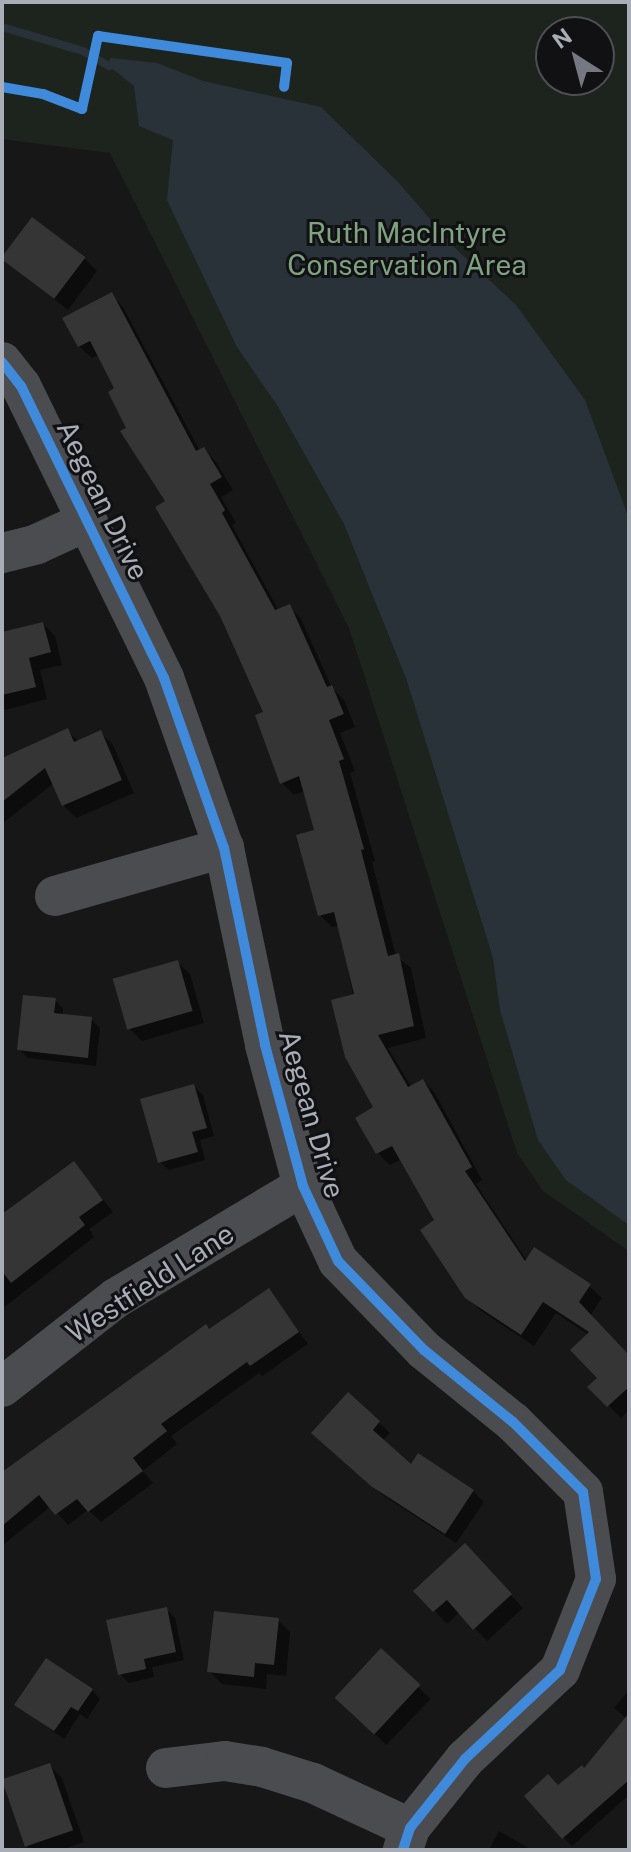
<!DOCTYPE html>
<html>
<head>
<meta charset="utf-8">
<style>
  body { margin:0 }
  #map { position:relative; width:631px; height:1852px; overflow:hidden; background:#171717; font-family:"Public Sans",sans-serif }
  div>[style] { position:absolute }
  .green>* { inset:0; background:#1d241e }
  .water>* { inset:0; background:#2a3239 }
  .shadow>* { inset:0; background:#0007; transform-origin:0 0 }
  .stream>* { height:8px; margin:-4px; padding:0 4px; transform-origin:4px; border-radius:4px; background:#2a3239 }
  .building>* { inset:0; background:#353536; transform-origin:0 0 }
  .minor>* { height:40px; margin:-20px; padding:0 20px; transform-origin:20px; border-radius:20px; background:#4b4c50 }
  .cycleway>* { height:10px; margin:-5px; padding:0 5px; transform-origin:5px; border-radius:5px; background:#408adc }
  span { translate:-50% -50%; white-space:nowrap; text-align:center; line-height:1.15; -webkit-text-stroke:6px #111113; paint-order:stroke }
  .park-label { font-size:28px; color:#7fa381 }
  .street-label { font-size:28px; color:#a8adb8 }
  .frame { position:absolute; inset:0; border:4px solid #a8adb8; pointer-events:none }
  .north { position:absolute; left:535px; top:16px; width:80px; height:80px; box-sizing:border-box; background:#111113; border:2px solid #4d4f55; border-radius:50%; rotate:324deg; font-size:22px; font-weight:700; line-height:32px; text-align:center; color:#a8adb8 }
  .north::after { content:''; display:block; margin:auto; width:28px; height:36px; background:#757880; clip-path:polygon(50% 0,100% 100%,50% 72%,0 100%) }
</style>
</head>
<body>
<div id="map">
  <div class="green">
    <div style="clip-path:polygon(evenodd,2px 2px,629px 2px,629px 1251px,543px 1191px,517px 1153px,349px 628px,110px 153px,2px 139px,2px 2px,551px 32px,599px 32px,599px 80px,551px 80px,551px 32px)"></div>
  </div>
  <div class="water">
    <div style="clip-path:polygon(110px 58px,157px 63px,203px 81px,321px 107px,398px 182px,457px 250px,516px 305px,585px 400px,629px 519px,629px 1225px,566px 1180px,538px 1140px,500px 1010px,493px 958px,406px 678px,344px 524px,277px 405px,237px 347px,167px 200px,173px 140px,139px 126px,134px 86px,109px 66px)"></div>
  </div>
  <div class="shadow">
    <div style="clip-path:polygon(4px 258px,85px 259px,97px 271px,68px 310px)"></div>
    <div style="clip-path:polygon(111px 294px,123px 307px,200px 451px,204px 449px,216px 462px,233px 490px,221px 497px,236px 523px,232px 525px,279px 611px,289px 606px,301px 619px,332px 688px,344px 700px,355px 727px,340px 733px,355px 771px,350px 773px,375px 861px,372px 862px,396px 956px,411px 968px,426px 1038px,388px 1048px,412px 1088px,423px 1081px,435px 1093px,482px 1180px,476px 1184px,527px 1261px,589px 1286px,602px 1298px,590px 1316px,625px 1353px,629px 1350px,629px 1410px,621px 1418px,590px 1387px,599px 1378px,589px 1335px,556px 1313px,534px 1346px,480px 1310px,467px 1297px,437px 1221px,402px 1159px,390px 1165px,378px 1153px,358px 1118px,376px 1108px,339px 926px,332px 927px,320px 915px,317px 831px,305px 791px,294px 795px,282px 783px,265px 714px,168px 502px,122px 432px,129px 429px,117px 389px,98px 355px,92px 358px,79px 346px)"></div>
    <div style="clip-path:polygon(43px 624px,55px 636px,62px 665px,40px 670px,47px 699px,5px 710px,2px 706px,2px 634px)"></div>
    <div style="clip-path:polygon(68px 731px,79px 742px,100px 732px,113px 745px,134px 793px,76px 818px,63px 805px,54px 783px,2px 824px,2px 759px)"></div>
    <div style="clip-path:polygon(177px 962px,190px 974px,204px 1023px,142px 1041px,130px 1029px)"></div>
    <div style="clip-path:polygon(55px 1000px,63px 1009px,63px 1016px,91px 1019px,100px 1028px,96px 1066px,28px 1058px,20px 1050px)"></div>
    <div style="clip-path:polygon(194px 1086px,203px 1095px,214px 1136px,200px 1140px,205px 1160px,169px 1170px,160px 1162px)"></div>
    <div style="clip-path:polygon(74px 1163px,113px 1212px,89px 1229px,94px 1237px,2px 1309px,2px 1210px,6px 1214px)"></div>
    <div style="clip-path:polygon(269px 1291px,308px 1344px,262px 1376px,259px 1373px,171px 1436px,177px 1444px,143px 1471px,153px 1483px,101px 1522px,88px 1510px,68px 1525px,51px 1506px,2px 1546px,2px 1477px,126px 1382px,128px 1384px)"></div>
    <div style="clip-path:polygon(348px 1395px,390px 1433px,382px 1441px,411px 1467px,473px 1491px,484px 1502px,456px 1543px,384px 1496px,325px 1443px)"></div>
    <div style="clip-path:polygon(478px 1559px,523px 1608px,487px 1641px,460px 1612px,447px 1624px,416px 1591px)"></div>
    <div style="clip-path:polygon(166px 1609px,175px 1618px,184px 1660px,152px 1667px,154px 1677px,129px 1683px,120px 1674px)"></div>
    <div style="clip-path:polygon(278px 1620px,290px 1632px,286px 1676px,267px 1674px,266px 1689px,222px 1684px,209px 1671px)"></div>
    <div style="left:381px;top:1651px;width:69px;height:64px;rotate:44deg"></div>
    <div style="clip-path:polygon(92px 1690px,100px 1699px,87px 1719px,80px 1714px,64px 1739px,17px 1705px)"></div>
    <div style="clip-path:polygon(629px 1690px,629px 1795px,572px 1846px,563px 1837px,558px 1787px,585px 1770px,627px 1719px,614px 1708px)"></div>
    <div style="clip-path:polygon(49px 1765px,62px 1778px,84px 1842px,62px 1850px,29px 1850px,3px 1782px)"></div>
    <div style="clip-path:polygon(499px 1831px,532px 1850px,489px 1850px)"></div>
  </div>
  <div class="stream">
    <div style="left:2px;top:27px;width:84px;rotate:16.5deg"></div>
    <div style="left:83px;top:51px;width:30px;rotate:30deg"></div>
  </div>
  <div class="building">
    <div style="left:32px;top:217px;width:67px;height:52px;rotate:37deg"></div>
    <div style="clip-path:polygon(112px 292px,196px 451px,204px 447px,222px 477px,210px 484px,225px 510px,222px 513px,275px 610px,290px 604px,327px 687px,332px 685px,344px 714px,329px 720px,344px 759px,339px 761px,364px 849px,361px 850px,388px 956px,399px 953px,414px 1026px,378px 1035px,408px 1087px,423px 1079px,472px 1167px,465px 1171px,525px 1261px,534px 1247px,591px 1284px,579px 1302px,629px 1355px,629px 1387px,607px 1407px,587px 1387px,597px 1378px,570px 1350px,589px 1332px,543px 1302px,521px 1335px,465px 1298px,420px 1230px,434px 1220px,392px 1146px,376px 1154px,355px 1118px,373px 1107px,345px 1057px,331px 1000px,354px 994px,334px 912px,318px 916px,296px 835px,314px 830px,299px 776px,280px 784px,255px 715px,263px 712px,220px 616px,155px 507px,165px 501px,120px 431px,126px 428px,108px 392px,114px 388px,90px 341px,78px 347px,62px 318px)"></div>
    <div style="clip-path:polygon(43px 622px,51px 652px,29px 658px,36px 687px,2px 695px,2px 632px)"></div>
    <div style="clip-path:polygon(68px 728px,74px 742px,101px 730px,122px 780px,62px 806px,45px 768px,2px 802px,2px 758px)"></div>
    <div style="left:178px;top:960px;width:53px;height:68px;rotate:74deg"></div>
    <div style="clip-path:polygon(23px 995px,56px 998px,54px 1013px,92px 1017px,88px 1058px,17px 1050px)"></div>
    <div style="clip-path:polygon(194px 1084px,207px 1128px,192px 1132px,198px 1152px,158px 1163px,140px 1099px)"></div>
    <div style="clip-path:polygon(74px 1161px,103px 1200px,79px 1217px,85px 1225px,11px 1283px,2px 1271px,2px 1214px)"></div>
    <div style="clip-path:polygon(269px 1288px,299px 1332px,250px 1366px,247px 1362px,161px 1424px,167px 1431px,133px 1458px,143px 1471px,88px 1512px,77px 1499px,55px 1515px,39px 1495px,2px 1526px,2px 1472px,206px 1324px,209px 1329px)"></div>
    <div style="clip-path:polygon(348px 1392px,380px 1421px,373px 1430px,411px 1464px,418px 1453px,474px 1490px,445px 1534px,371px 1486px,311px 1433px)"></div>
    <div style="clip-path:polygon(465px 1543px,512px 1594px,473px 1630px,447px 1600px,433px 1612px,413px 1591px)"></div>
    <div style="clip-path:polygon(167px 1607px,176px 1652px,144px 1659px,146px 1669px,118px 1675px,106px 1620px)"></div>
    <div style="clip-path:polygon(214px 1611px,279px 1618px,274px 1665px,255px 1663px,254px 1677px,207px 1672px)"></div>
    <div style="left:381px;top:1648px;width:54px;height:68px;rotate:43deg"></div>
    <div style="clip-path:polygon(46px 1658px,93px 1689px,78px 1711px,71px 1707px,54px 1731px,14px 1705px)"></div>
    <div style="clip-path:polygon(629px 1713px,629px 1780px,562px 1839px,524px 1796px,548px 1774px,558px 1785px,582px 1765px,584px 1768px)"></div>
    <div style="left:50px;top:1763px;width:71px;height:51px;rotate:71deg"></div>
  </div>
  <div class="minor">
    <div style="left:2px;top:362px;width:31px;rotate:52deg"></div>
    <div style="left:21px;top:386px;width:325px;rotate:63.9deg"></div>
    <div style="left:164px;top:678px;width:180px;rotate:70.6deg"></div>
    <div style="left:224px;top:848px;width:201px;rotate:78.2deg"></div>
    <div style="left:265px;top:1045px;width:146px;rotate:74.9deg"></div>
    <div style="left:303px;top:1186px;width:83px;rotate:65deg"></div>
    <div style="left:338px;top:1261px;width:124px;rotate:46deg"></div>
    <div style="left:424px;top:1350px;width:114px;rotate:39deg"></div>
    <div style="left:513px;top:1422px;width:99px;rotate:45deg"></div>
    <div style="left:583px;top:1492px;width:88px;rotate:81.5deg"></div>
    <div style="left:596px;top:1579px;width:98px;rotate:111.6deg"></div>
    <div style="left:560px;top:1670px;width:130px;rotate:136.9deg"></div>
    <div style="left:465px;top:1759px;width:88px;rotate:128.6deg"></div>
    <div style="left:410px;top:1828px;width:23px;rotate:108deg"></div>
    <div style="left:2px;top:553px;width:36px;rotate:-14deg"></div>
    <div style="left:37px;top:544px;width:55px;rotate:-24.7deg"></div>
    <div style="left:55px;top:896px;width:176px;rotate:-15.9deg"></div>
    <div style="left:2px;top:1387px;width:145px;rotate:-38deg"></div>
    <div style="left:116px;top:1298px;width:218px;rotate:-30.9deg"></div>
    <div style="left:166px;top:1768px;width:59px;rotate:-6.8deg"></div>
    <div style="left:225px;top:1761px;width:37px;rotate:9deg"></div>
    <div style="left:262px;top:1767px;width:53px;rotate:17.4deg"></div>
    <div style="left:313px;top:1783px;width:107px;rotate:24.9deg"></div>
  </div>
  <div class="cycleway">
    <div style="left:2px;top:87px;width:42px;rotate:9.7deg"></div>
    <div style="left:43px;top:94px;width:42px;rotate:21deg"></div>
    <div style="left:82px;top:109px;width:75px;rotate:-77.6deg"></div>
    <div style="left:98px;top:36px;width:191px;rotate:8.1deg"></div>
    <div style="left:287px;top:63px;width:24px;rotate:97deg"></div>
    <div style="left:2px;top:362px;width:31px;rotate:52deg"></div>
    <div style="left:21px;top:386px;width:325px;rotate:63.9deg"></div>
    <div style="left:164px;top:678px;width:180px;rotate:70.6deg"></div>
    <div style="left:224px;top:848px;width:201px;rotate:78.2deg"></div>
    <div style="left:265px;top:1045px;width:146px;rotate:74.9deg"></div>
    <div style="left:303px;top:1186px;width:83px;rotate:65deg"></div>
    <div style="left:338px;top:1261px;width:124px;rotate:46deg"></div>
    <div style="left:424px;top:1350px;width:114px;rotate:39deg"></div>
    <div style="left:513px;top:1422px;width:99px;rotate:45deg"></div>
    <div style="left:583px;top:1492px;width:88px;rotate:81.5deg"></div>
    <div style="left:596px;top:1579px;width:98px;rotate:111.6deg"></div>
    <div style="left:560px;top:1670px;width:130px;rotate:136.9deg"></div>
    <div style="left:465px;top:1759px;width:88px;rotate:128.6deg"></div>
    <div style="left:410px;top:1828px;width:23px;rotate:108deg"></div>
  </div>
  <div class="park-label">
    <span style="left:407px;top:249px">Ruth MacIntyre<br>Conservation Area</span>
  </div>
  <div class="street-label">
    <span style="left:103px;top:500px;rotate:64deg">Aegean Drive</span>
    <span style="left:312px;top:1114px;rotate:74deg">Aegean Drive</span>
    <span style="left:150px;top:1283px;rotate:-33deg">Westfield Lane</span>
  </div>
  <div class="frame"></div>
  <div class="north">N</div>
</div>
</body>
</html>
